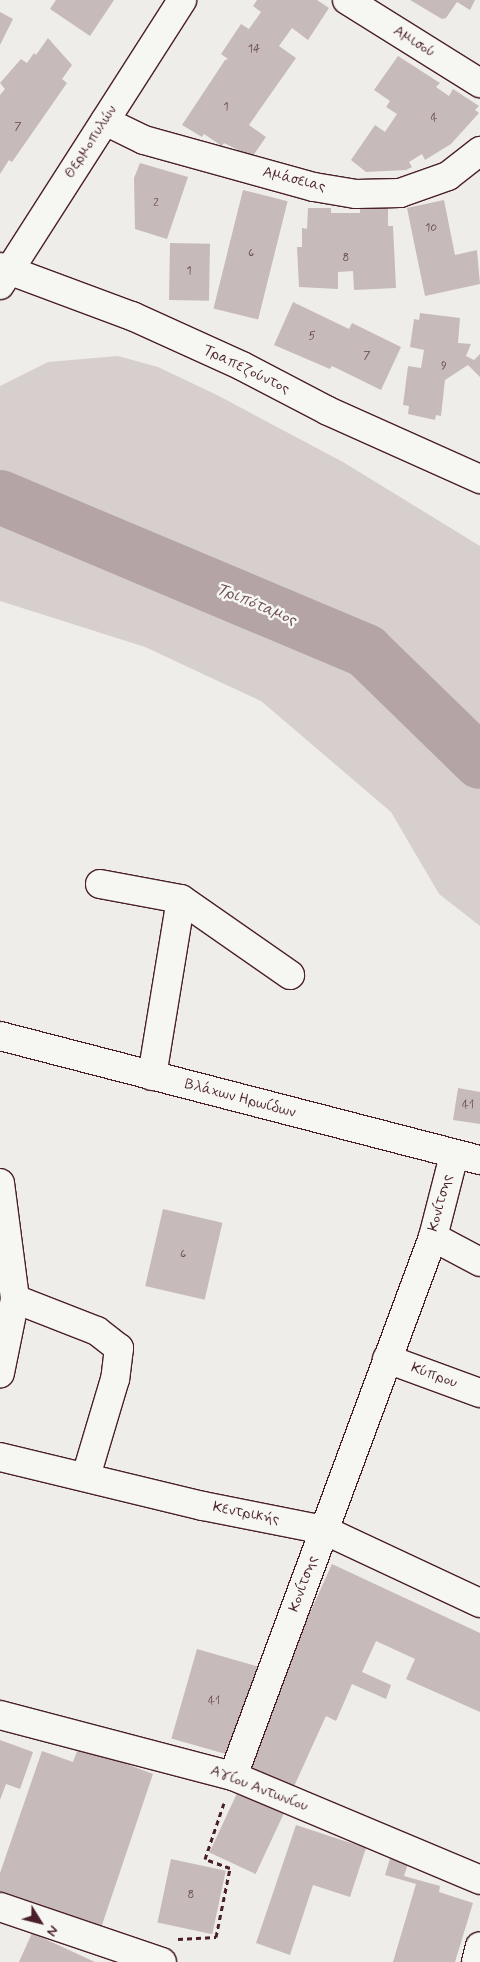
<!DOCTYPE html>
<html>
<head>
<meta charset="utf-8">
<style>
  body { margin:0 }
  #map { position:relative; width:480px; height:1962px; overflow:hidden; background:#efedea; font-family:Mynerve,sans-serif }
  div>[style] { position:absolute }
  .green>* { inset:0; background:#d7cfce }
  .river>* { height:54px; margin:-27px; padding:0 27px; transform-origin:27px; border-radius:27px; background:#b4a4a5 }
  .building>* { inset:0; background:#c6babb; transform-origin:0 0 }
  .path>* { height:3px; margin-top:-1.5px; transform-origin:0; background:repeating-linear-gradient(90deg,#4a1f2b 0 5px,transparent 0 9px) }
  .roads { filter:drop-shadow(1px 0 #4a1f2b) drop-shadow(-1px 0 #4a1f2b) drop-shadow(0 1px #4a1f2b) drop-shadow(0 -1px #4a1f2b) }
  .minor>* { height:28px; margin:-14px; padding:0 14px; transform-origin:14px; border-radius:14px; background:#f6f6f2 }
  span { translate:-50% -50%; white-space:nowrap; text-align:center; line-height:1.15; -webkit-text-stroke:5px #f6f6f2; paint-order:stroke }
  .number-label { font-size:12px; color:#69464f }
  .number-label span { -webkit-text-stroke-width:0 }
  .street-label { font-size:15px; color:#4a1f2b }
  .water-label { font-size:16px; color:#6f4e56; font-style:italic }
  .north { position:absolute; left:15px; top:1897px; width:50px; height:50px; -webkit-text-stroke:4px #f6f6f2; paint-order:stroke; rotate:126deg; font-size:14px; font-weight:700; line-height:20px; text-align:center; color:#4a1f2b }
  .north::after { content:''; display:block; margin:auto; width:18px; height:22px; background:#4a1f2b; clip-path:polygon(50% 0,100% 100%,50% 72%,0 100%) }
</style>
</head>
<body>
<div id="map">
  <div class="green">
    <div style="clip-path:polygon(118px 356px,158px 367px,219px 396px,343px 462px,480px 546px,480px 926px,439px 894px,391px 812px,261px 701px,145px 647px,0 601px,0 386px,48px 362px)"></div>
  </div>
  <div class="river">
    <div style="left:0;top:497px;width:397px;rotate:22.8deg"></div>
    <div style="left:366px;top:651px;width:159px;rotate:44.2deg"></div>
  </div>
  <div class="building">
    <div style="clip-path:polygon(56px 0,114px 0,90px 36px,50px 9px)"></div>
    <div style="clip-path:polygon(257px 0,317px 0,329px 8px,308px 40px,292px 28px,279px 46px,296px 58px,249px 125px,266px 137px,252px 157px,224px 143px,222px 146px,204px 134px,202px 137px,182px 125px,225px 60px,228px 59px,221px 54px,241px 24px,249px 29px,261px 12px,253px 6px)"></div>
    <div style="clip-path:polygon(410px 0,475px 0,470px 10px,457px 2px,446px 18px,442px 19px)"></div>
    <div style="clip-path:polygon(0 12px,13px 19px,0 45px)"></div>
    <div style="clip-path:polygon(48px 38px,72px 65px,62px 79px,67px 83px,12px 162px,9px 160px,0 174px,0 95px,5px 89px,0 83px,21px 59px,27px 63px,34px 53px,36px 55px)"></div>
    <div style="clip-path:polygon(398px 56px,440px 83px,436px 87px,449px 96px,453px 89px,479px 106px,475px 110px,479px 113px,451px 144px,425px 160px,422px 154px,409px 162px,412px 167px,406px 170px,366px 172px,351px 160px,375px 125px,385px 132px,397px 114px,386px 107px,390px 101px,374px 90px)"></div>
    <div style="clip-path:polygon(140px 163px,188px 177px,167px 239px,135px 229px,134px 178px)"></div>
    <div style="left:243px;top:190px;width:46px;height:122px;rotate:14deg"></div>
    <div style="clip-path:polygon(444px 200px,455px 255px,477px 250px,480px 284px,425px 296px,407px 208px)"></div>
    <div style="clip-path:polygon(360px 207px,388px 208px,388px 226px,393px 226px,396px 288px,354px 290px,353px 271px,338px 272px,338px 289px,299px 287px,297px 247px,302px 247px,302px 228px,307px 229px,308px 208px,331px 208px,331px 213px,360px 213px)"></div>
    <div style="left:170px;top:243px;width:40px;height:57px;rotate:1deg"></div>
    <div style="clip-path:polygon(293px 302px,349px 329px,352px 323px,401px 347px,381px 390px,332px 366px,330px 369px,274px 345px)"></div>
    <div style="clip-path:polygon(420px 313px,460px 318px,458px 343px,471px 344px,466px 356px,474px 360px,480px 354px,480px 377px,468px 365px,445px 380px,441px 416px,436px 415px,435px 420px,408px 414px,409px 406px,403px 405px,408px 366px,421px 368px,424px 350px,410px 347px,414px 319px,419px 320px)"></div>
    <div style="clip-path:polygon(458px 1088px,480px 1092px,480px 1124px,453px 1120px)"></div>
    <div style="left:163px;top:1209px;width:61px;height:79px;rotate:13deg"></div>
    <div style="clip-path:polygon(332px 1564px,480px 1633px,480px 1712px,406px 1679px,415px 1659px,376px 1641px,362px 1672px,391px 1685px,386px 1699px,352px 1684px,336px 1721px,326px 1716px,291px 1793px,239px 1770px)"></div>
    <div style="left:197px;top:1649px;width:63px;height:93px;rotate:16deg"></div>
    <div style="clip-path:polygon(0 1740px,33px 1752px,20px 1789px,6px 1784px,0 1800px)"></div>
    <div style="clip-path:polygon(79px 1746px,153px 1774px,101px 1928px,0 1893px,0 1873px,42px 1751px,73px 1762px)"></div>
    <div style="left:239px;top:1789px;width:51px;height:70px;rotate:25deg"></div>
    <div style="clip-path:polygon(296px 1825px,366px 1848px,350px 1897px,313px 1885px,290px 1955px,256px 1943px)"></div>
    <div style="clip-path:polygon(391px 1855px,409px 1861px,404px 1876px,440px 1886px,439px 1892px,473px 1903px,455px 1962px,393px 1962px,416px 1884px,385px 1875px)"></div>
    <div style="left:171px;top:1859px;width:56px;height:65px;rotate:12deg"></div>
    <div style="clip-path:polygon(32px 1933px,95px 1962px,19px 1962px)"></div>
  </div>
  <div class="path">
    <div style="left:178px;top:1939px;width:38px;rotate:-3deg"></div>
    <div style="left:216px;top:1937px;width:70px;rotate:-78.5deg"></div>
    <div style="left:230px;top:1868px;width:27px;rotate:-160deg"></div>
    <div style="left:205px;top:1859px;width:59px;rotate:-71.3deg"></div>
  </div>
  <div class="roads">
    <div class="minor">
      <div style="left:347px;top:0;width:157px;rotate:32deg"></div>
      <div style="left:105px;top:121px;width:43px;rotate:26deg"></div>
      <div style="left:144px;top:140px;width:176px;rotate:15.5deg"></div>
      <div style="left:314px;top:187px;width:43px;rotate:9.5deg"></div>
      <div style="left:356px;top:194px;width:44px;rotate:-1.3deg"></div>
      <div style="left:400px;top:193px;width:51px;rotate:-19.5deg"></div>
      <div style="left:448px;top:176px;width:41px;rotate:-38deg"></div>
      <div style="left:0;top:267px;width:141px;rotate:20.4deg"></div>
      <div style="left:132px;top:316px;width:121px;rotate:24.4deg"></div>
      <div style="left:242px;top:366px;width:97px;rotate:27.6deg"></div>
      <div style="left:328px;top:411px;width:167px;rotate:24.1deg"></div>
      <div style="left:0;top:285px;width:338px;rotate:-57.4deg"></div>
      <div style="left:100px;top:884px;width:82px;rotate:10.5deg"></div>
      <div style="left:181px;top:899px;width:133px;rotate:34.9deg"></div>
      <div style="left:0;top:1036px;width:496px;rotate:14.5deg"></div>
      <div style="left:152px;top:1076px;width:179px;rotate:-80.7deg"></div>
      <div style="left:0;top:1183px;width:117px;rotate:82.6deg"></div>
      <div style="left:15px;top:1299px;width:76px;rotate:101.5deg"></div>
      <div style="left:433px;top:1237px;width:53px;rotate:28deg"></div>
      <div style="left:15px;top:1299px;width:88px;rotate:21.3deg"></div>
      <div style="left:97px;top:1331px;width:28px;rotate:38deg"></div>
      <div style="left:119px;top:1348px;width:31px;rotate:97deg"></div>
      <div style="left:115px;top:1379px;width:101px;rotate:106.6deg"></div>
      <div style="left:387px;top:1359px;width:99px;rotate:20.1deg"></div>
      <div style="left:0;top:1457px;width:209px;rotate:13.6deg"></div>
      <div style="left:203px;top:1506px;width:123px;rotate:11.2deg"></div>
      <div style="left:324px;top:1530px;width:172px;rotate:25.1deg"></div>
      <div style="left:0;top:1715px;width:241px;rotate:14.7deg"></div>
      <div style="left:233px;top:1776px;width:268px;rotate:22.8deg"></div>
      <div style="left:233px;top:1776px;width:575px;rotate:-69.64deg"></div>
      <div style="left:433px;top:1237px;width:85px;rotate:-75.6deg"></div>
      <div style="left:0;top:1907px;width:171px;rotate:18.8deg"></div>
      <div style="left:476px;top:1962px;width:16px;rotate:-76deg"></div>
    </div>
  </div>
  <div class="number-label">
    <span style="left:254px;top:50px">14</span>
    <span style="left:226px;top:108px">1</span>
    <span style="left:434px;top:119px">4</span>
    <span style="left:18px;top:128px">7</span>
    <span style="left:156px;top:204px">2</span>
    <span style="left:431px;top:229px">10</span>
    <span style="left:251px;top:254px">6</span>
    <span style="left:346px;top:259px">8</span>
    <span style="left:189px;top:272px">1</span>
    <span style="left:312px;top:337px">5</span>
    <span style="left:367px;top:357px">7</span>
    <span style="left:444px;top:367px">9</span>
    <span style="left:468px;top:1106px">41</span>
    <span style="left:183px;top:1255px">6</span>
    <span style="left:214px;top:1702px">41</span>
    <span style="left:191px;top:1896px">8</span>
  </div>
  <div class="street-label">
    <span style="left:414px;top:42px;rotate:32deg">Αμισού</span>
    <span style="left:91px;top:142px;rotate:-57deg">Θερμοπυλών</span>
    <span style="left:294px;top:180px;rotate:14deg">Αμάσειας</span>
    <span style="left:246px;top:370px;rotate:26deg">Τραπεζούντος</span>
    <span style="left:240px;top:1099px;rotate:15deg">Βλάχων Ηρωίδων</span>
    <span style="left:441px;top:1203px;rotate:-75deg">Κονίτσης</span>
    <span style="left:434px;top:1376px;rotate:20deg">Κύπρου</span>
    <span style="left:246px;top:1514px;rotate:11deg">Κεντρικής</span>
    <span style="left:304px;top:1584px;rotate:-70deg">Κονίτσης</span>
    <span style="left:259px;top:1789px;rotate:21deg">Αγίου Αντωνίου</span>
  </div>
  <div class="water-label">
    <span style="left:256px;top:605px;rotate:23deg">Τριπόταμος</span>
  </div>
  <div class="north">N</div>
</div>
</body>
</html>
